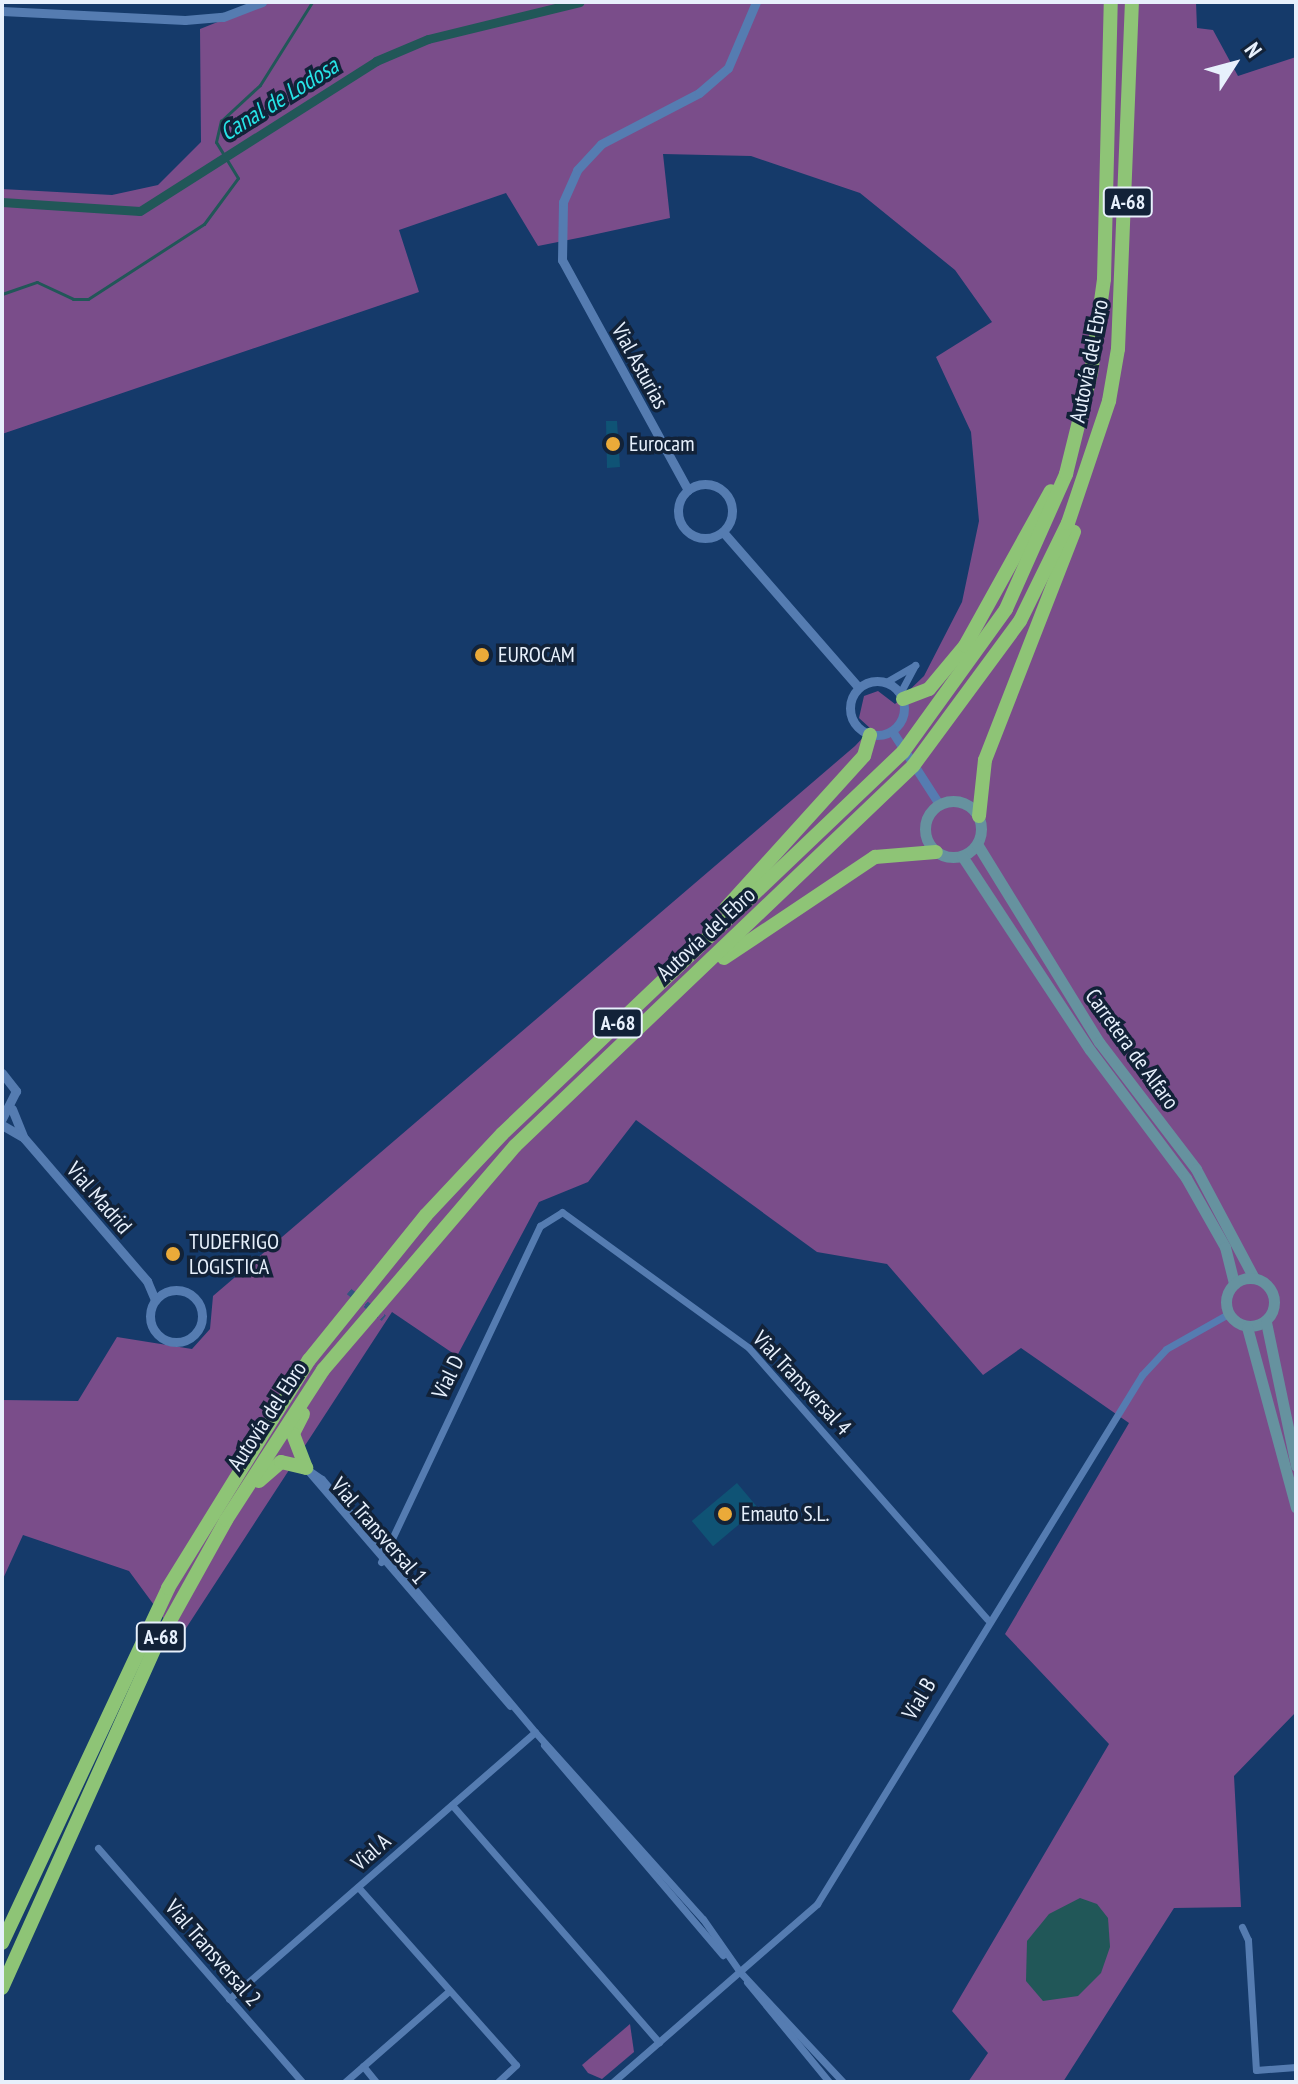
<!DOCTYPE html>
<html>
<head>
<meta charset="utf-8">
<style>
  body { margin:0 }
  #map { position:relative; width:1298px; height:2084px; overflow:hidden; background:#153a6a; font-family:"PT Sans Narrow",sans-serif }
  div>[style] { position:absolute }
  .green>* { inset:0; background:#7a4d8a }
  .water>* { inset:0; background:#215758 }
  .stream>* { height:3px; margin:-1.5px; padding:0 1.5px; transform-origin:1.5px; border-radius:1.5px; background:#215758 }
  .canal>* { height:9px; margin:-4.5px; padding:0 4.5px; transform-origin:4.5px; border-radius:4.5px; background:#215758 }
  .building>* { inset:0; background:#0f5375; transform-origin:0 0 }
  .minor-tunnel>* { height:7px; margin-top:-3.5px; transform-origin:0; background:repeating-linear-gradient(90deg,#345580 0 7px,transparent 0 10.5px) }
  .minor>* { height:7px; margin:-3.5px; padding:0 3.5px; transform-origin:3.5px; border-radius:3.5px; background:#557cb1 }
  .tertiary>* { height:9px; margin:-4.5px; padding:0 4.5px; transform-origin:4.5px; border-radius:4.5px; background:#557cb1 }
  .tertiary>.ring { margin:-4.5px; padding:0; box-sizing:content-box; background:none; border:9px solid #557cb1; border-radius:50% }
  .secondary>* { height:11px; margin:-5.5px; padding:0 5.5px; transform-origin:5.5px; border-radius:5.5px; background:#66929f }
  .secondary>.ring { margin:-5.5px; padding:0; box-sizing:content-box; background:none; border:11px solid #66929f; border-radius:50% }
  .motorway>* { height:14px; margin:-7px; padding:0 7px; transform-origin:7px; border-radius:7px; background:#8ec476 }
  .dots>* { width:22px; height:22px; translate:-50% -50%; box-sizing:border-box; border:4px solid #122238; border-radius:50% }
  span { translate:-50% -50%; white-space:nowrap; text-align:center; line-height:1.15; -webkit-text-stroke:7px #122238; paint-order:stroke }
  .shield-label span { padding:2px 6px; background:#122238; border:2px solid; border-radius:6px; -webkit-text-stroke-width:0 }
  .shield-label { font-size:20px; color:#e7f0fc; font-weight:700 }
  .street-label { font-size:22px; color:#e7f0fc }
  .poi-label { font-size:22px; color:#e7f0fc }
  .left { translate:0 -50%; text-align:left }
  .water-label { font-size:24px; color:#27e3e6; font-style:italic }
  .frame { position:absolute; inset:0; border:4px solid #e7f0fc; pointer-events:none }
  .north { position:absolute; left:1194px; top:24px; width:80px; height:80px; -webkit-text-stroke:6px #122238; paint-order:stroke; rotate:54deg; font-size:22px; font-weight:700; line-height:32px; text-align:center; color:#e7f0fc }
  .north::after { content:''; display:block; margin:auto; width:28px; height:36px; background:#e7f0fc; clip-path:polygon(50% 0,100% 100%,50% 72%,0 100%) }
</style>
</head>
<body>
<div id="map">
  <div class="green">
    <div style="clip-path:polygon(268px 2px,1196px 2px,1197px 28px,1213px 30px,1238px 76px,1296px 57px,1296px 1712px,1234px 1776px,1241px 1907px,1174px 1908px,1063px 2082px,968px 2082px,988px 2053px,952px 2011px,1109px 1744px,1005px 1634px,1129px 1423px,1021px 1348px,983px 1375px,887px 1264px,817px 1252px,636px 1120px,588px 1182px,539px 1202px,457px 1356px,392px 1312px,179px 1639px,129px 1571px,23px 1535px,2px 1581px,2px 1400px,78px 1401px,117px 1337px,192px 1349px,210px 1329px,213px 1296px,855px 746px,871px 729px,859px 718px,864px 696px,878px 691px,895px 704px,924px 676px,962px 602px,979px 521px,971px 432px,936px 357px,992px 322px,955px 270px,860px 193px,751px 156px,663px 154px,670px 218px,583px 237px,538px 246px,506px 193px,399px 230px,419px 292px,2px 434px,2px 189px,112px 195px,158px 185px,201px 142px,200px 29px)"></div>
    <div style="clip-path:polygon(630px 2024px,634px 2052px,602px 2079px,588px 2073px,582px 2065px)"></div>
  </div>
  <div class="water">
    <div style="clip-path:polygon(1080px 1898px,1097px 1904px,1108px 1918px,1110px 1947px,1101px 1973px,1078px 1996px,1043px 2001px,1026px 1981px,1027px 1941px,1049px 1914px)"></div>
  </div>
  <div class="stream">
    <div style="left:2px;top:294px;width:37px;rotate:-19deg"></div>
    <div style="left:37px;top:282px;width:40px;rotate:25deg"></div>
    <div style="left:73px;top:299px;width:15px"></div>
    <div style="left:88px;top:299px;width:138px;rotate:-32.9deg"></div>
    <div style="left:204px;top:224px;width:57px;rotate:-53.5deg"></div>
    <div style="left:238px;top:178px;width:42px;rotate:-121.4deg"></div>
    <div style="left:216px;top:142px;width:22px;rotate:-77deg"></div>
    <div style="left:221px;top:121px;width:53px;rotate:-42.7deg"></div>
    <div style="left:260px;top:85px;width:98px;rotate:-57.9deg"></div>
  </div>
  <div class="canal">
    <div style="left:2px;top:202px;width:138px;rotate:3.7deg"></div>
    <div style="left:140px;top:211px;width:280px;rotate:-32.4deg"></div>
    <div style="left:376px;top:61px;width:56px;rotate:-22.9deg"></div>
    <div style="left:428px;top:39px;width:156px;rotate:-13.7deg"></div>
  </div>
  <div class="building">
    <div style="clip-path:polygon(606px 421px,617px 421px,620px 467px,607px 468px)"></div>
    <div style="left:737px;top:1483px;width:33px;height:59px;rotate:50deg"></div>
  </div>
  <div class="minor-tunnel">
    <div style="left:349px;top:1291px;width:44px;rotate:37.6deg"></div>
  </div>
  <div class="minor">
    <div style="left:886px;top:682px;width:34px;rotate:-30deg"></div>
    <div style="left:915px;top:665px;width:32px;rotate:118deg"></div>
    <div style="left:306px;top:1468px;width:19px;rotate:35deg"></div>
    <div style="left:322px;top:1479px;width:331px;rotate:49.9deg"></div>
    <div style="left:535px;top:1732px;width:251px;rotate:48.1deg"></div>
    <div style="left:703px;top:1919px;width:65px;rotate:55.1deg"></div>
    <div style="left:740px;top:1972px;width:151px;rotate:46.9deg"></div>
    <div style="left:307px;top:1470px;width:311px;rotate:49.3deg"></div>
    <div style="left:381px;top:1562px;width:372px;rotate:-64.7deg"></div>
    <div style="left:540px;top:1226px;width:26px;rotate:-32deg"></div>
    <div style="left:562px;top:1212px;width:231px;rotate:36deg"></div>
    <div style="left:749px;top:1348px;width:361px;rotate:48.7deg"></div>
    <div style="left:544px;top:1745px;width:276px;rotate:49.6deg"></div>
    <div style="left:452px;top:1805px;width:315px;rotate:48.9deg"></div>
    <div style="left:98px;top:1848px;width:310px;rotate:48.9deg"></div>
    <div style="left:358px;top:1887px;width:238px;rotate:48.4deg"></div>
    <div style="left:516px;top:2065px;width:25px;rotate:137deg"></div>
    <div style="left:1242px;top:1927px;width:14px;rotate:65deg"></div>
    <div style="left:1248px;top:1940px;width:130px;rotate:86.5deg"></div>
    <div style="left:1256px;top:2070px;width:40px;rotate:-4.3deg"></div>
    <div style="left:747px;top:1982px;width:129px;rotate:50.6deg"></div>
    <div style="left:229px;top:1999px;width:406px;rotate:-41.1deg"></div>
    <div style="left:363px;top:2066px;width:21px;rotate:51deg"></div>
    <div style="left:345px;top:2082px;width:138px;rotate:-41.2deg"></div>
    <div style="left:613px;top:2082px;width:271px;rotate:-41.1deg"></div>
    <div style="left:817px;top:1904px;width:621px;rotate:-58.43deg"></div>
    <div style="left:1142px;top:1375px;width:35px;rotate:-47deg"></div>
    <div style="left:1166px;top:1349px;width:71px;rotate:-29.4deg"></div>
  </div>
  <div class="tertiary">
    <div style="left:2px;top:11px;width:183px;rotate:2.8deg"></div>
    <div style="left:185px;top:20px;width:38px;rotate:-5deg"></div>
    <div style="left:223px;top:17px;width:42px;rotate:-21deg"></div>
    <div class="ring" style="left:678px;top:484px;width:45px;height:45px"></div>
    <div style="left:688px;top:490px;width:262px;rotate:-118.7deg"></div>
    <div style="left:562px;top:260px;width:58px;rotate:-89deg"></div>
    <div style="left:563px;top:202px;width:35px;rotate:-66deg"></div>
    <div style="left:577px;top:170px;width:35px;rotate:-47deg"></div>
    <div style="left:601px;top:144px;width:110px;rotate:-27.5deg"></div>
    <div style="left:699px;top:93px;width:38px;rotate:-41deg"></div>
    <div style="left:728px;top:68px;width:72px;rotate:-67deg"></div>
    <div style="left:723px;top:532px;width:206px;rotate:48.9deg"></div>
    <div class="ring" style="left:850px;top:681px;width:45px;height:45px"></div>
    <div style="left:892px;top:731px;width:87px;rotate:57.2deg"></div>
    <div style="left:2px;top:1073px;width:23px;rotate:52deg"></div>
    <div style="left:16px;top:1091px;width:31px;rotate:117deg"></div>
    <div style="left:12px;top:1109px;width:31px;rotate:68deg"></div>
    <div style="left:24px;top:1138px;width:189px;rotate:49.3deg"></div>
    <div style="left:147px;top:1281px;width:21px;rotate:67deg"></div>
    <div style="left:2px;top:1125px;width:22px;rotate:30deg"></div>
    <div class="ring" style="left:150px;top:1290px;width:43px;height:43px"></div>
  </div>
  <div class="secondary">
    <div class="ring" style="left:925px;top:801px;width:45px;height:45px"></div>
    <div style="left:977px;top:844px;width:233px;rotate:58.4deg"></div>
    <div style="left:1099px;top:1042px;width:160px;rotate:52.6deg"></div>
    <div style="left:1196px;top:1169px;width:123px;rotate:62deg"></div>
    <div style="left:962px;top:856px;width:232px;rotate:56.6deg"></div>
    <div style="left:1090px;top:1050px;width:160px;rotate:53.1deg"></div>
    <div style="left:1186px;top:1178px;width:79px;rotate:60.5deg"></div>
    <div style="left:1225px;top:1247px;width:38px;rotate:76deg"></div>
    <div class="ring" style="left:1226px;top:1278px;width:37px;height:37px"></div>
    <div style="left:1266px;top:1322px;width:147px;rotate:78.2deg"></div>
    <div style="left:1247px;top:1327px;width:187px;rotate:74.8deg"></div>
  </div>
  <div class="motorway">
    <div style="left:903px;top:699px;width:28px;rotate:-21deg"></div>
    <div style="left:929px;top:689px;width:56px;rotate:-50.1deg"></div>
    <div style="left:965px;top:646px;width:177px;rotate:-61deg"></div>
    <div style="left:979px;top:816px;width:56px;rotate:-83.9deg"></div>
    <div style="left:985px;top:760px;width:245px;rotate:-68.7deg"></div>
    <div style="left:726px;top:908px;width:205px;rotate:-47.8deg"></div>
    <div style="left:864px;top:756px;width:22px;rotate:-74deg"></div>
    <div style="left:724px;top:958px;width:182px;rotate:-33.8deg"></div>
    <div style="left:875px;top:857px;width:61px;rotate:-4.7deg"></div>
    <div style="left:303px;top:1414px;width:22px;rotate:117deg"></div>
    <div style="left:293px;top:1434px;width:36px;rotate:69deg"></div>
    <div style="left:259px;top:1481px;width:29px;rotate:-41deg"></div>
    <div style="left:281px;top:1462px;width:26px;rotate:13deg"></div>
    <div style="left:2px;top:1943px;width:392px;rotate:-64.9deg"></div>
    <div style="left:168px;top:1588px;width:268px;rotate:-58.3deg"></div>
    <div style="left:309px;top:1360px;width:186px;rotate:-51.1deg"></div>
    <div style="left:426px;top:1215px;width:111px;rotate:-46.8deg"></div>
    <div style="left:502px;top:1134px;width:554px;rotate:-43.61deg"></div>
    <div style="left:903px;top:752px;width:176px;rotate:-54.2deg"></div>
    <div style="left:1006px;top:609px;width:148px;rotate:-66deg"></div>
    <div style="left:1066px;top:474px;width:104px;rotate:-76.1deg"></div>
    <div style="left:1091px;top:373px;width:95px;rotate:-82.1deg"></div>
    <div style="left:1104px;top:279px;width:277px;rotate:-88.6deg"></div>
    <div style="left:2px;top:1988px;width:375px;rotate:-65.8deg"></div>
    <div style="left:156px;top:1646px;width:144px;rotate:-60.9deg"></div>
    <div style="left:226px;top:1520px;width:179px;rotate:-57.1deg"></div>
    <div style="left:323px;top:1370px;width:295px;rotate:-49.4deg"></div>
    <div style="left:515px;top:1146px;width:550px;rotate:-43.67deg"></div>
    <div style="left:913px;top:766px;width:180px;rotate:-53.6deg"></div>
    <div style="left:1020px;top:621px;width:109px;rotate:-63.9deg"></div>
    <div style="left:1068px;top:523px;width:129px;rotate:-71.4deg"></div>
    <div style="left:1109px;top:401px;width:53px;rotate:-80.2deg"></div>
    <div style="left:1118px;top:349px;width:347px;rotate:-87.7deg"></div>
  </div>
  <div class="dots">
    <div style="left:613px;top:444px;background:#ebaa39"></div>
    <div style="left:482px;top:655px;background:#ebaa39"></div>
    <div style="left:173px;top:1254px;background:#ebaa39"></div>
    <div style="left:725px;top:1514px;background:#ebaa39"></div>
  </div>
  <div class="shield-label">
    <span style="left:1128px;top:202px">A-68</span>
    <span style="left:618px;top:1023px">A-68</span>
    <span style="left:161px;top:1637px">A-68</span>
  </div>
  <div class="street-label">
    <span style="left:1089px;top:361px;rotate:-79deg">Autovía del Ebro</span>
    <span style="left:640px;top:366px;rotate:61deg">Vial Asturias</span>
    <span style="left:706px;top:934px;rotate:-43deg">Autovía del Ebro</span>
    <span style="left:1132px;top:1049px;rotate:54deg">Carretera de Alfaro</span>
    <span style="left:99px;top:1198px;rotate:49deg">Vial Madrid</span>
    <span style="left:448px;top:1377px;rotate:-64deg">Vial D</span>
    <span style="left:802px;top:1383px;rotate:47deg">Vial Transversal 4</span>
    <span style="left:267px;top:1416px;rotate:-57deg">Autovía del Ebro</span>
    <span style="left:379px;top:1531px;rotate:49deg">Vial Transversal 1</span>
    <span style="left:919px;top:1699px;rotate:-59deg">Vial B</span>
    <span style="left:371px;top:1852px;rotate:-41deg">Vial A</span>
    <span style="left:213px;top:1953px;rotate:49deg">Vial Transversal 2</span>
  </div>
  <div class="poi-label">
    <span class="left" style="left:629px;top:444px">Eurocam</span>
    <span class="left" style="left:498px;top:655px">EUROCAM</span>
    <span class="left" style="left:189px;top:1254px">TUDEFRIGO<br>LOGISTICA</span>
    <span class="left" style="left:741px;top:1514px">Emauto S.L.</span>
  </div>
  <div class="water-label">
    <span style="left:279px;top:99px;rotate:-32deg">Canal de Lodosa</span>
  </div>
  <div class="frame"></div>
  <div class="north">N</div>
</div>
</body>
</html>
